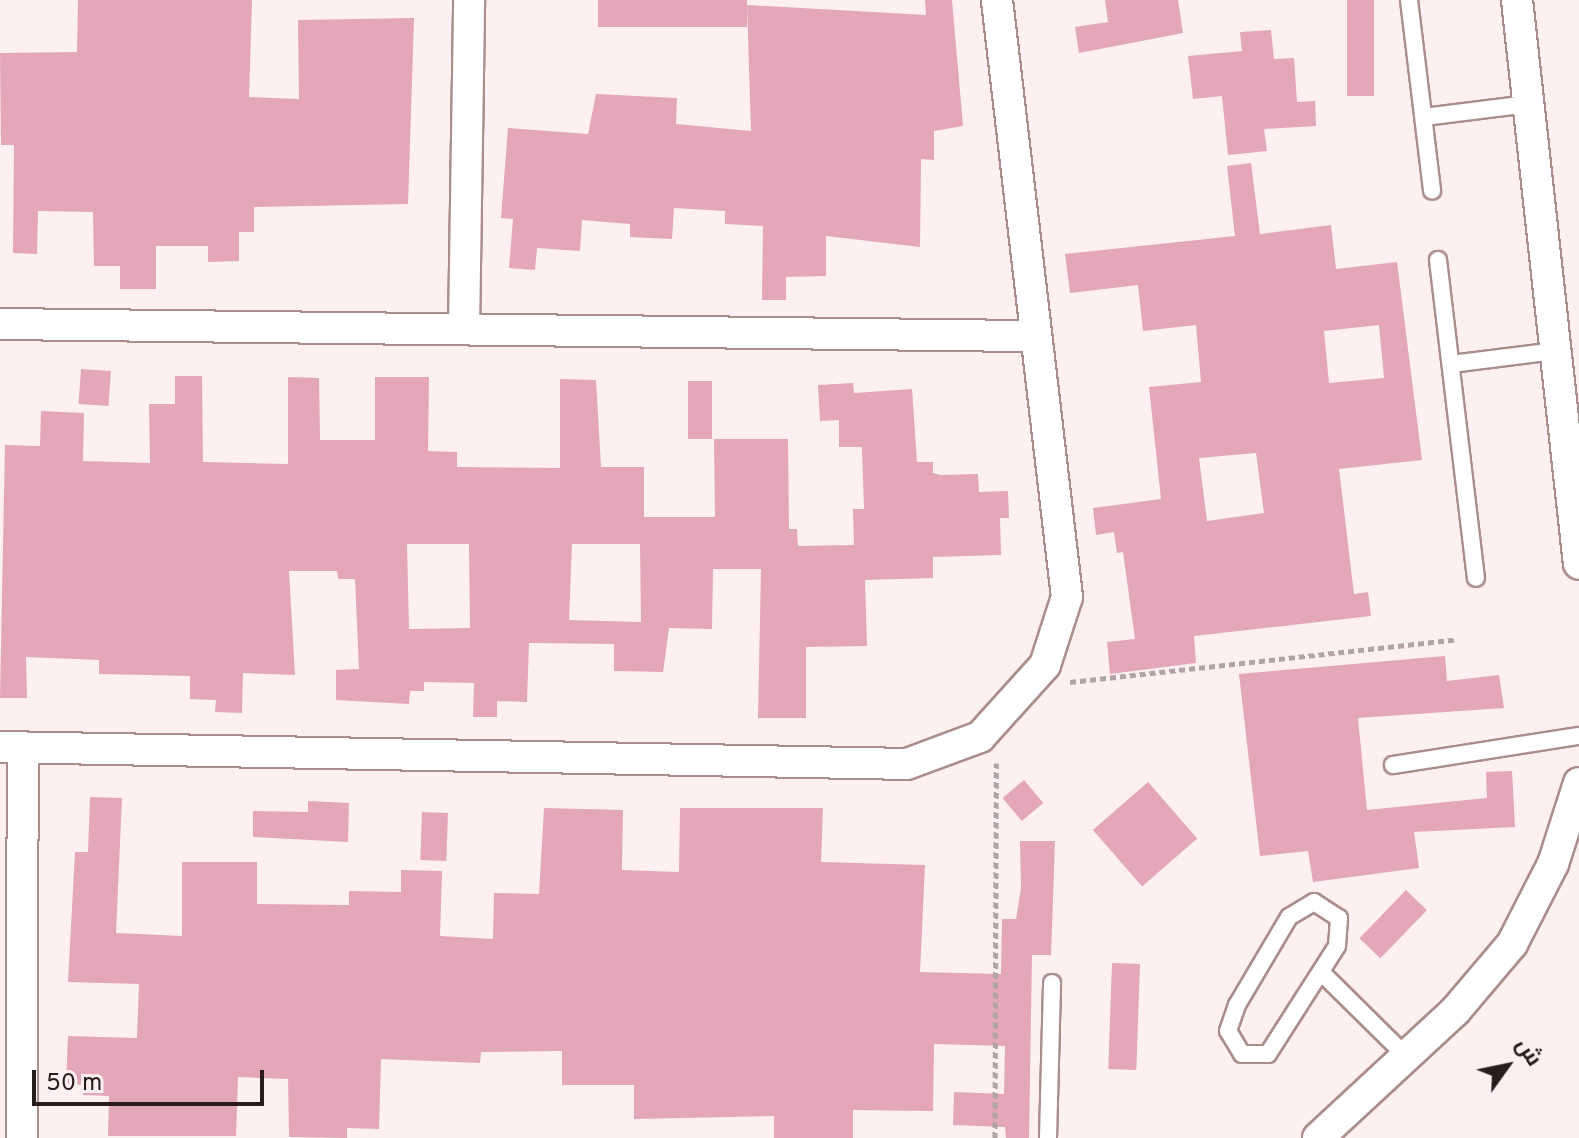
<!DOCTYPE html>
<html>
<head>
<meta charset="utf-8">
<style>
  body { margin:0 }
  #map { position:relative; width:1579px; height:1138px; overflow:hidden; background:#fdf0ef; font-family:Overpass,Cairo,sans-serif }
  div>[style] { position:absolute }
  .building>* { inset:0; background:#e4a6b9; transform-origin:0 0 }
  .path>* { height:5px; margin-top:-2.5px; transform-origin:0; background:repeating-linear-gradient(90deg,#b1a5a4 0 6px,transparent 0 10px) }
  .roads { filter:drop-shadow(2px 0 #aa8e8b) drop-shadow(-2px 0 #aa8e8b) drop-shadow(0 2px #aa8e8b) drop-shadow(0 -2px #aa8e8b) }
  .service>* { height:16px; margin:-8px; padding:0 8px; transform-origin:8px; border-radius:8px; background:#fff }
  .minor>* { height:30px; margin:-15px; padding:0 15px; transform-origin:15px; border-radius:15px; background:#fff }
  span { translate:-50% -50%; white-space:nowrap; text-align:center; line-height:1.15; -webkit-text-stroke:7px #fdf0ef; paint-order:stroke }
  .north { position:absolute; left:1467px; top:1026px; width:80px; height:80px; -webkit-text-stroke:6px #fdf0ef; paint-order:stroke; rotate:57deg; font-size:22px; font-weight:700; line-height:32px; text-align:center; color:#281d1c }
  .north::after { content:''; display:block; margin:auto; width:28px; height:36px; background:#281d1c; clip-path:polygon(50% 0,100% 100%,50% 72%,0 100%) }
  .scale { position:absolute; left:32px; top:1070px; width:232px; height:36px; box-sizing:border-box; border:4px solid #281d1c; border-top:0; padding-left:10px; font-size:24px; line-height:28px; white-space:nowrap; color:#281d1c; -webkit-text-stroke:6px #fdf0ef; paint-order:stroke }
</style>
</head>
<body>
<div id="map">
  <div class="building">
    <div style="clip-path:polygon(78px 0,252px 0,249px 97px,299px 99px,298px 20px,414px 18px,408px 204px,254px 207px,254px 232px,239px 232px,239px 261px,208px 262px,208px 246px,156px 246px,156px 289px,120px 289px,120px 266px,94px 266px,93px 212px,38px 211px,37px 254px,13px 253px,14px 145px,1px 145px,0 53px,77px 52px)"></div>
    <div style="left:598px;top:0;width:149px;height:27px"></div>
    <div style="clip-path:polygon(925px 0,952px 0,963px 126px,934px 131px,934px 160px,921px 159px,920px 247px,826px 236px,826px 276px,786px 277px,786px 300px,762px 300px,763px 226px,725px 224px,725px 211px,674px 208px,672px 239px,630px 237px,630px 224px,582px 220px,580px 251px,537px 248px,535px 270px,509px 268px,513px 219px,501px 218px,508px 128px,588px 134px,596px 94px,677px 98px,676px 124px,751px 131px,747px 5px,926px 15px)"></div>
    <div style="clip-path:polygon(1105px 0,1178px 0,1183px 33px,1079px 53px,1075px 27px,1108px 22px)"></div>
    <div style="left:1347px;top:0;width:27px;height:96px"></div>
    <div style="clip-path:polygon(1271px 30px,1274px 59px,1294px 58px,1297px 102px,1315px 101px,1316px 126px,1264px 129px,1267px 151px,1228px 155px,1222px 96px,1193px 99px,1188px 56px,1242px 51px,1240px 32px)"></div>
    <div style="clip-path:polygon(evenodd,1251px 163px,1260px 234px,1331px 225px,1336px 269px,1397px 262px,1422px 460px,1339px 469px,1354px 594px,1368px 592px,1371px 616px,1194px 636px,1196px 663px,1110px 674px,1107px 642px,1135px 639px,1123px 552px,1117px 553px,1114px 532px,1096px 535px,1093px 508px,1161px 499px,1149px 387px,1201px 382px,1196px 325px,1143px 331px,1138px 285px,1070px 293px,1065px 254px,1235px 236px,1227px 166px,1251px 163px,1379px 325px,1384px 378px,1329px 383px,1324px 331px,1379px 325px,1251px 163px,1256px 453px,1264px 513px,1207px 521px,1199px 458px,1256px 453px)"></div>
    <div style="left:81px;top:369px;width:30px;height:35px;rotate:4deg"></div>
    <div style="clip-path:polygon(evenodd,175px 376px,202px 376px,203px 462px,288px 464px,288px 377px,319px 378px,320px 440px,375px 440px,375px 377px,429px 377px,428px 451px,457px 452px,457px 467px,560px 468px,560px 379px,596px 380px,601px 467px,644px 467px,644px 517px,715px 517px,714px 439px,788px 439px,789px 529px,797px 529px,798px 546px,854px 545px,853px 509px,864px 509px,862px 447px,839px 447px,839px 420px,820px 421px,818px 385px,853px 383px,854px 393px,912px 389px,917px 462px,933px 462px,933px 473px,941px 475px,978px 474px,979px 492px,1008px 491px,1009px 518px,1000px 518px,1001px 555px,933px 557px,933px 578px,865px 580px,867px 646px,806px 647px,806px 718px,758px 718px,761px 569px,713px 569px,712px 629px,669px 628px,663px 672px,614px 671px,614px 644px,529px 643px,527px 702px,497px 701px,497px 717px,473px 717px,474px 683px,424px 682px,424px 691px,410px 691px,409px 704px,336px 700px,336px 670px,359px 669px,355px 579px,338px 579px,337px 571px,289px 571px,295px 675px,243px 673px,242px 713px,215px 712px,216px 700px,190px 699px,190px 676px,99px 674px,99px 660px,26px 657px,27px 698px,0 698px,5px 445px,40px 446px,41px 411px,84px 413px,83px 461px,150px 463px,149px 404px,175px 404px,175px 376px,407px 544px,469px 544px,470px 628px,409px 629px,407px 544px,175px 376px,572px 544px,640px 544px,641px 622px,569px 620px,572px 544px)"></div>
    <div style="left:688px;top:381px;width:24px;height:58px"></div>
    <div style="clip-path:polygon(1445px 656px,1447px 681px,1499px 675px,1504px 708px,1358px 718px,1367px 810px,1487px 798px,1486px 772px,1512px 771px,1515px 827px,1414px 832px,1419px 868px,1313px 882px,1308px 851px,1260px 856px,1239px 674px)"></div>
    <div style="left:1024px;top:780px;width:30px;height:28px;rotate:50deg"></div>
    <div style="left:1148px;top:782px;width:75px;height:73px;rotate:49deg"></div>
    <div style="clip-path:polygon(90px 797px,122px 798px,116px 933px,182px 936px,182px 862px,257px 862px,257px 904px,349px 905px,349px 891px,401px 892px,401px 870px,442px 871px,440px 936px,493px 939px,494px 893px,539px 894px,544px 808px,623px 810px,622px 870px,679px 872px,680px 808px,823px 808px,821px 862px,925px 865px,920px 972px,1001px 974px,1002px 919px,1016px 919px,1021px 888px,1020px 841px,1055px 841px,1051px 955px,1032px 955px,1029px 1138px,1006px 1138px,1005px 1127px,953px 1125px,954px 1092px,1004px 1094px,1005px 1046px,934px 1044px,933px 1111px,853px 1110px,853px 1138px,774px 1138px,774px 1116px,634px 1119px,634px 1085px,562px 1085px,562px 1051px,481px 1052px,480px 1063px,381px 1059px,379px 1129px,347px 1128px,347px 1138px,289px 1137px,288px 1079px,238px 1077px,236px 1136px,108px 1136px,109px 1096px,83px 1095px,83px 1085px,66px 1084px,68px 1036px,137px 1038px,139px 984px,68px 982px,75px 852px,88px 852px)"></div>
    <div style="clip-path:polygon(308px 801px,349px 803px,348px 842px,253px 837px,253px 811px,308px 812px)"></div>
    <div style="left:422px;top:812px;width:26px;height:48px;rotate:2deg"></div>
    <div style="left:1406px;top:890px;width:29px;height:67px;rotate:44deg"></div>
    <div style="left:1112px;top:963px;width:28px;height:106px;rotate:2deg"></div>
  </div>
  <div class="path">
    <div style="left:1070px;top:682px;width:390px;rotate:-6.3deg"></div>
    <div style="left:995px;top:1138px;width:375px;rotate:-89.8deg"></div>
  </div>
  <div class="roads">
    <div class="service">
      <div style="left:1409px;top:0;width:192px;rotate:83.1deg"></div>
      <div style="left:1424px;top:117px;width:105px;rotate:-7.1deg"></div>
      <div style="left:1438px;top:260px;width:320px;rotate:83.2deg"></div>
      <div style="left:1451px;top:364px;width:106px;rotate:-7.1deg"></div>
      <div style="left:1393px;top:765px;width:188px;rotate:-8.9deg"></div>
      <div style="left:1314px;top:902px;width:30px;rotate:33deg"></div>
      <div style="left:1339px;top:918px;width:28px;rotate:94deg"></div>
      <div style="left:1337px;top:946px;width:128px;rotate:122.6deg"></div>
      <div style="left:1268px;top:1054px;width:26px;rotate:180deg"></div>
      <div style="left:1242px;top:1054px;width:27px;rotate:-121deg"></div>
      <div style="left:1228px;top:1031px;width:28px;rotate:-71deg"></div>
      <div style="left:1237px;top:1005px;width:102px;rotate:-59.4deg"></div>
      <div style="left:1289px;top:917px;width:29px;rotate:-31deg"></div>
      <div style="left:1322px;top:973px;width:120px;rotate:44.7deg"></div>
      <div style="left:1048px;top:1138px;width:155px;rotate:-88.5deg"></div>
    </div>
    <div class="minor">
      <div style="left:1517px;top:0;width:567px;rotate:83.73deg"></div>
      <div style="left:0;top:324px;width:1033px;rotate:0.67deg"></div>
      <div style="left:464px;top:329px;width:329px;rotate:-89.1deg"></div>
      <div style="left:0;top:747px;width:907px;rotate:1.07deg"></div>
      <div style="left:907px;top:764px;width:78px;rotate:-20.3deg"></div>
      <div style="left:980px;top:737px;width:97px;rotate:-47.9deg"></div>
      <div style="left:1045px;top:665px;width:71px;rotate:-72.1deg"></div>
      <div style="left:1067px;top:597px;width:601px;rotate:-96.69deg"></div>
      <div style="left:22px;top:1138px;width:391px;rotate:-89.9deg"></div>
      <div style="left:1318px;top:1138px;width:188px;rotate:-42.8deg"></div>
      <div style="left:1456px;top:1010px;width:87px;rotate:-49.7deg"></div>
      <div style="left:1512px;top:944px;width:90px;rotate:-62.9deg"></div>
      <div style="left:1553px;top:864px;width:85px;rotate:-72.2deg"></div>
    </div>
  </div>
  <div class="north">ش</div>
  <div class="scale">50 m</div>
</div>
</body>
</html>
